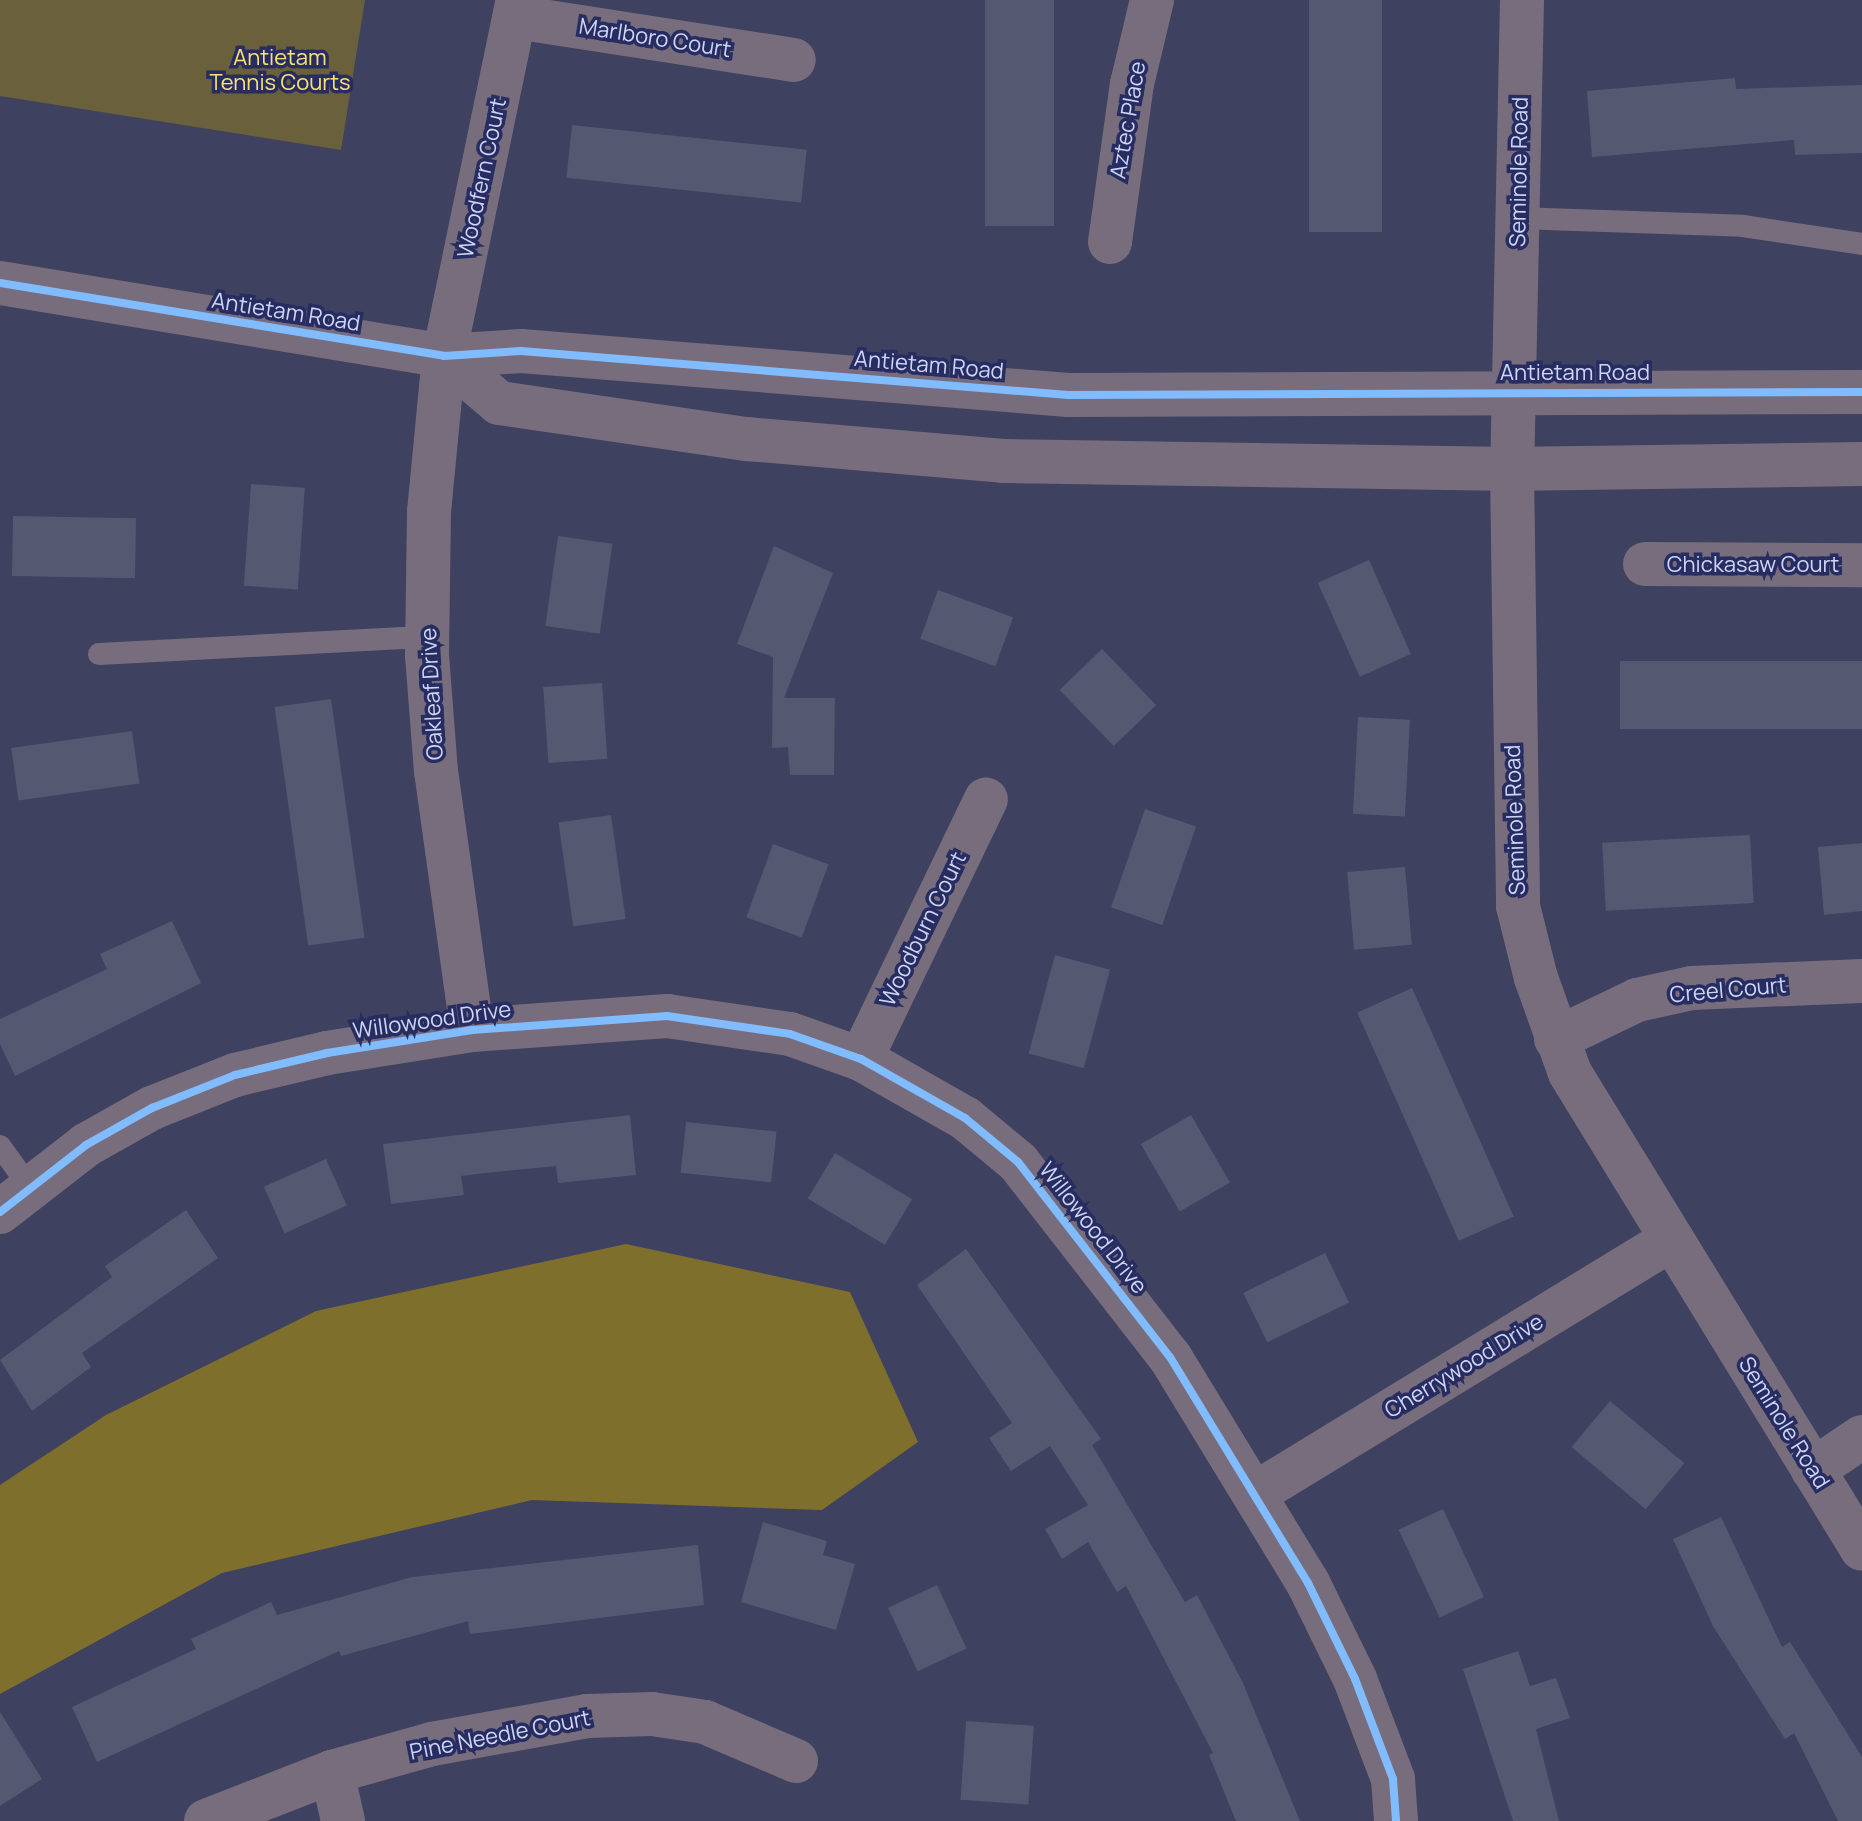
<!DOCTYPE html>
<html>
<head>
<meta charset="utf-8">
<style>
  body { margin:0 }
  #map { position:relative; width:1862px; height:1821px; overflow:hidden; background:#3e415f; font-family:Manrope,sans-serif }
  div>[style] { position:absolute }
  .green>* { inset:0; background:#6a603b }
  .forest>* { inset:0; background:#7f6f2d }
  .building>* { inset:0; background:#545971; transform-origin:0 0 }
  .service>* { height:22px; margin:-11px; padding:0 11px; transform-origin:11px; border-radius:11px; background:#786d7d }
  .minor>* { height:44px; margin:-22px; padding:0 22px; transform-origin:22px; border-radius:22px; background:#786d7d }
  .tertiary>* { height:44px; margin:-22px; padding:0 22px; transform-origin:22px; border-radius:22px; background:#786d7d }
  .cycleway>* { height:8px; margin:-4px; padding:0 4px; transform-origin:4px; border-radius:4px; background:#80bcff }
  span { translate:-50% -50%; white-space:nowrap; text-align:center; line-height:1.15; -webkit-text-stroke:7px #272c61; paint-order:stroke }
  .street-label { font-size:22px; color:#ced5f6 }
  .park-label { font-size:22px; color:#fbe175 }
</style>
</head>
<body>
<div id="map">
  <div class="green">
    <div style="clip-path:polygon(0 0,365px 0,341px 150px,0 96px)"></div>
  </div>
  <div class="forest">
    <div style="clip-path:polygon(626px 1244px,850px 1292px,918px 1442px,822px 1510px,532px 1500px,222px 1573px,0 1694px,0 1485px,106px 1415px,316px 1311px)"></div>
  </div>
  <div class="building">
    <div style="left:985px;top:0;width:69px;height:226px"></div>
    <div style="left:1309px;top:0;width:73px;height:232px"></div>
    <div style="clip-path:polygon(1735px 78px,1736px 89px,1862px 85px,1862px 153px,1795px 155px,1794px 140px,1592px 157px,1587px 91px)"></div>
    <div style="left:572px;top:125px;width:236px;height:53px;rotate:6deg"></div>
    <div style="left:251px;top:484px;width:54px;height:102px;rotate:4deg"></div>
    <div style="left:13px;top:516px;width:123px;height:60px;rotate:1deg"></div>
    <div style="left:558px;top:536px;width:55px;height:91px;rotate:8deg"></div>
    <div style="clip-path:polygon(774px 546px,833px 573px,784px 698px,835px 698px,834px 775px,790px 775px,788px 747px,772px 748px,773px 657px,737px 644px)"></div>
    <div style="left:1369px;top:560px;width:103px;height:56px;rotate:66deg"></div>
    <div style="left:938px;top:590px;width:80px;height:52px;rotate:20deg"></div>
    <div style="left:1102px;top:649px;width:78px;height:59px;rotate:46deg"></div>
    <div style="left:1862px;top:661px;width:68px;height:242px;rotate:90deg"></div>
    <div style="left:602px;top:683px;width:76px;height:59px;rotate:86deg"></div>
    <div style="left:331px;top:699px;width:241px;height:57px;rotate:82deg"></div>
    <div style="left:1358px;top:717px;width:52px;height:97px;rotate:3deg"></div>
    <div style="left:132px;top:731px;width:53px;height:122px;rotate:82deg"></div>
    <div style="left:1145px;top:809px;width:54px;height:104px;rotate:19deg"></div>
    <div style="left:611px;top:815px;width:105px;height:53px;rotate:82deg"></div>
    <div style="left:1750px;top:835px;width:68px;height:148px;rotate:87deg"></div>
    <div style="clip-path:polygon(1862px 843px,1862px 911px,1824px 915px,1818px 847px)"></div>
    <div style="left:773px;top:844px;width:59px;height:78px;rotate:20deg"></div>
    <div style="left:1405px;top:867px;width:78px;height:58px;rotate:85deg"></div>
    <div style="clip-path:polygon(172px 921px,201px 983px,15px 1076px,0 1044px,0 1019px,107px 969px,100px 954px)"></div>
    <div style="left:1055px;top:955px;width:57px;height:102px;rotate:15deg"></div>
    <div style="left:1412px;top:988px;width:250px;height:60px;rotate:66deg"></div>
    <div style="clip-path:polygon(630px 1115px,636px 1175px,558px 1183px,556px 1166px,485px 1173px,461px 1176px,464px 1195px,391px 1204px,383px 1144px)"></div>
    <div style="left:1191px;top:1115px;width:78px;height:58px;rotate:60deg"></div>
    <div style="left:686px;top:1122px;width:91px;height:51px;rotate:6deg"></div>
    <div style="left:835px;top:1153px;width:90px;height:53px;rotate:31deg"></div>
    <div style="left:326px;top:1159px;width:51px;height:68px;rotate:66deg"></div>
    <div style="clip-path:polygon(186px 1210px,218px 1258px,82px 1353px,91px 1367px,32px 1411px,0 1360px,112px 1277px,105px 1266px)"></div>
    <div style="clip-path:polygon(966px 1249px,1101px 1439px,1092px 1445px,1185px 1602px,1197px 1595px,1243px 1683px,1300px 1821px,1236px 1821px,1209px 1755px,1213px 1753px,1126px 1586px,1117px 1592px,1088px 1542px,1062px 1559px,1045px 1529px,1088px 1505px,1050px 1446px,1011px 1471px,989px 1438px,1012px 1423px,917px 1285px)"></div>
    <div style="left:1325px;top:1253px;width:55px;height:91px;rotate:64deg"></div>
    <div style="left:1610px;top:1401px;width:97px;height:60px;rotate:40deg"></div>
    <div style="left:1443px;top:1509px;width:97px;height:49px;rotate:65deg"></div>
    <div style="clip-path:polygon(1721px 1517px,1782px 1647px,1790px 1642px,1862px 1757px,1862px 1821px,1838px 1821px,1794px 1733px,1785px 1739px,1713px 1626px,1673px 1539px)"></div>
    <div style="clip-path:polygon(763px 1522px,827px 1541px,823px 1555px,855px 1564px,836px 1630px,741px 1602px)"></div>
    <div style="clip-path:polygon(698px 1545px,704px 1605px,470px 1634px,468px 1621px,341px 1656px,339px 1651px,97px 1762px,72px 1707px,196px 1649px,191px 1639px,271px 1602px,277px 1615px,412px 1577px)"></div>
    <div style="left:937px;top:1585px;width:70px;height:54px;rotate:65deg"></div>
    <div style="clip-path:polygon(1518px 1651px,1530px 1686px,1556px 1678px,1570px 1718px,1536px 1729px,1559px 1821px,1513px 1821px,1463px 1669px)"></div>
    <div style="clip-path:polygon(0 1712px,42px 1779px,0 1806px)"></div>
    <div style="left:966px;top:1721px;width:68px;height:79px;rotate:4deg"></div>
  </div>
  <div class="service">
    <div style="left:1518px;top:218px;width:225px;rotate:2deg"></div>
    <div style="left:1743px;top:226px;width:120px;rotate:8.6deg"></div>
    <div style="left:99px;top:654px;width:328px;rotate:-3deg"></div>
    <div style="left:0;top:1146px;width:49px;rotate:54.1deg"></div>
  </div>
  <div class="minor">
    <div style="left:1522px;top:0;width:469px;rotate:91.2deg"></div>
    <div style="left:1512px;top:469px;width:437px;rotate:89.2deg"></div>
    <div style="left:1518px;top:906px;width:74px;rotate:76deg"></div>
    <div style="left:1536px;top:978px;width:101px;rotate:70.3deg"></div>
    <div style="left:1570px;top:1073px;width:558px;rotate:58.47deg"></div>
    <div style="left:516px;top:17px;width:281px;rotate:8.8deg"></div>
    <div style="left:1110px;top:242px;width:160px;rotate:-82.1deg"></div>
    <div style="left:1132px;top:84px;width:86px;rotate:-76.6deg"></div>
    <div style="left:1645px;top:564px;width:217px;rotate:0.3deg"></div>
    <div style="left:472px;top:1030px;width:260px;rotate:-97.9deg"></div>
    <div style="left:436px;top:772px;width:118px;rotate:-94.4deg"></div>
    <div style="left:427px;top:654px;width:142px;rotate:-89.2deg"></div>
    <div style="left:429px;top:512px;width:157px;rotate:-84.5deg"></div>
    <div style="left:444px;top:356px;width:364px;rotate:-78.3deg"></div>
    <div style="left:1556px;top:1039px;width:90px;rotate:-25.7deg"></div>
    <div style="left:1637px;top:1000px;width:56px;rotate:-12.3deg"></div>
    <div style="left:1692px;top:988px;width:170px;rotate:-2.4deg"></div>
    <div style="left:861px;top:1059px;width:288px;rotate:-64.3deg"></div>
    <div style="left:0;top:1212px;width:109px;rotate:-37.9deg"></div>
    <div style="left:86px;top:1145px;width:76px;rotate:-29.3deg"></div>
    <div style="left:152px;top:1108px;width:89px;rotate:-21.7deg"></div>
    <div style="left:235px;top:1075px;width:95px;rotate:-13.4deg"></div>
    <div style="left:327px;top:1053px;width:147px;rotate:-9deg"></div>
    <div style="left:472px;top:1030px;width:196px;rotate:-4.1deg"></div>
    <div style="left:667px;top:1016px;width:124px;rotate:8.3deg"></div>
    <div style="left:790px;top:1034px;width:75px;rotate:19.4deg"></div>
    <div style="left:861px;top:1059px;width:120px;rotate:29.6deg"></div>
    <div style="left:965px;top:1118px;width:69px;rotate:39.7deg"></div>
    <div style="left:1018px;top:1162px;width:247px;rotate:52.1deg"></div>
    <div style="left:1170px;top:1357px;width:265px;rotate:58.6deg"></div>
    <div style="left:1308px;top:1583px;width:107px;rotate:63.9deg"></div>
    <div style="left:1355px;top:1679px;width:107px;rotate:69.2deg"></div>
    <div style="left:1393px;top:1779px;width:42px;rotate:85.9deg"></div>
    <div style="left:1813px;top:1470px;width:59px;rotate:-34deg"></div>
    <div style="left:1256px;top:1493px;width:487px;rotate:-31.4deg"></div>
    <div style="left:332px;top:1772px;width:50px;rotate:77.3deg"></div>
    <div style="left:206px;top:1821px;width:135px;rotate:-21.3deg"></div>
    <div style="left:332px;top:1772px;width:104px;rotate:-15.6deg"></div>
    <div style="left:432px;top:1744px;width:158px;rotate:-10.2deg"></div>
    <div style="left:587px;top:1716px;width:65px;rotate:-1.8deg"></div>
    <div style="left:652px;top:1714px;width:54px;rotate:8.6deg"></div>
    <div style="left:705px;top:1722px;width:99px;rotate:23.2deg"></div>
  </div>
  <div class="tertiary">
    <div style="left:0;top:283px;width:450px;rotate:9.3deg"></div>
    <div style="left:444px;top:356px;width:77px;rotate:-3.7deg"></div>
    <div style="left:521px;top:351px;width:549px;rotate:4.6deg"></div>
    <div style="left:1068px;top:395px;width:794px;rotate:-0.22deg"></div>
    <div style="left:444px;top:356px;width:72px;rotate:40.5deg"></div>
    <div style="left:499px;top:403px;width:251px;rotate:8.3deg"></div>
    <div style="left:747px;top:439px;width:257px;rotate:4.9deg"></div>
    <div style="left:1003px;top:461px;width:509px;rotate:0.9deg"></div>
    <div style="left:1512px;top:469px;width:350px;rotate:-0.8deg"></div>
  </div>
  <div class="cycleway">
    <div style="left:0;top:283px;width:450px;rotate:9.3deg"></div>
    <div style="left:444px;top:356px;width:77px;rotate:-3.7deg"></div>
    <div style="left:521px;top:351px;width:549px;rotate:4.6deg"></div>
    <div style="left:1068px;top:395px;width:794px;rotate:-0.22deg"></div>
    <div style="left:0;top:1212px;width:109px;rotate:-37.9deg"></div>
    <div style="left:86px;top:1145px;width:76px;rotate:-29.3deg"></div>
    <div style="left:152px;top:1108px;width:89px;rotate:-21.7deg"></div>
    <div style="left:235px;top:1075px;width:95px;rotate:-13.4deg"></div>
    <div style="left:327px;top:1053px;width:147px;rotate:-9deg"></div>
    <div style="left:472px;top:1030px;width:196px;rotate:-4.1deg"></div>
    <div style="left:667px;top:1016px;width:124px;rotate:8.3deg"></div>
    <div style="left:790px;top:1034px;width:75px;rotate:19.4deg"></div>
    <div style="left:861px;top:1059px;width:120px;rotate:29.6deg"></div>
    <div style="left:965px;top:1118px;width:69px;rotate:39.7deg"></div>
    <div style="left:1018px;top:1162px;width:247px;rotate:52.1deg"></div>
    <div style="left:1170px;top:1357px;width:265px;rotate:58.6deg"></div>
    <div style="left:1308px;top:1583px;width:107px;rotate:63.9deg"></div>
    <div style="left:1355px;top:1679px;width:107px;rotate:69.2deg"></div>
    <div style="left:1393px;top:1779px;width:42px;rotate:85.9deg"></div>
  </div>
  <div class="street-label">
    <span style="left:655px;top:38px;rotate:9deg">Marlboro Court</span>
    <span style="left:1128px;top:120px;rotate:-80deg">Aztec Place</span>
    <span style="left:1519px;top:172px;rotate:-89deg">Seminole Road</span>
    <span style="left:482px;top:178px;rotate:-78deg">Woodfern Court</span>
    <span style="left:286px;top:312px;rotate:9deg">Antietam Road</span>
    <span style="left:929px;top:365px;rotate:5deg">Antietam Road</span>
    <span style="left:1575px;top:373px">Antietam Road</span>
    <span style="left:1753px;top:565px">Chickasaw Court</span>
    <span style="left:432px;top:694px;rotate:-93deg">Oakleaf Drive</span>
    <span style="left:1515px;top:820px;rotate:-92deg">Seminole Road</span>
    <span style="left:923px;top:929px;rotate:-64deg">Woodburn Court</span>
    <span style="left:1728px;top:990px;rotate:-5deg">Creel Court</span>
    <span style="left:432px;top:1020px;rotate:-8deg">Willowood Drive</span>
    <span style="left:1093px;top:1228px;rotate:52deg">Willowood Drive</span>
    <span style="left:1464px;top:1366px;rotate:-31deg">Cherrywood Drive</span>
    <span style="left:1784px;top:1423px;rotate:58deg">Seminole Road</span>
    <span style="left:500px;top:1735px;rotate:-11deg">Pine Needle Court</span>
  </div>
  <div class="park-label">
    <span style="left:280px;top:70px">Antietam<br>Tennis Courts</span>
  </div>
</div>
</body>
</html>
